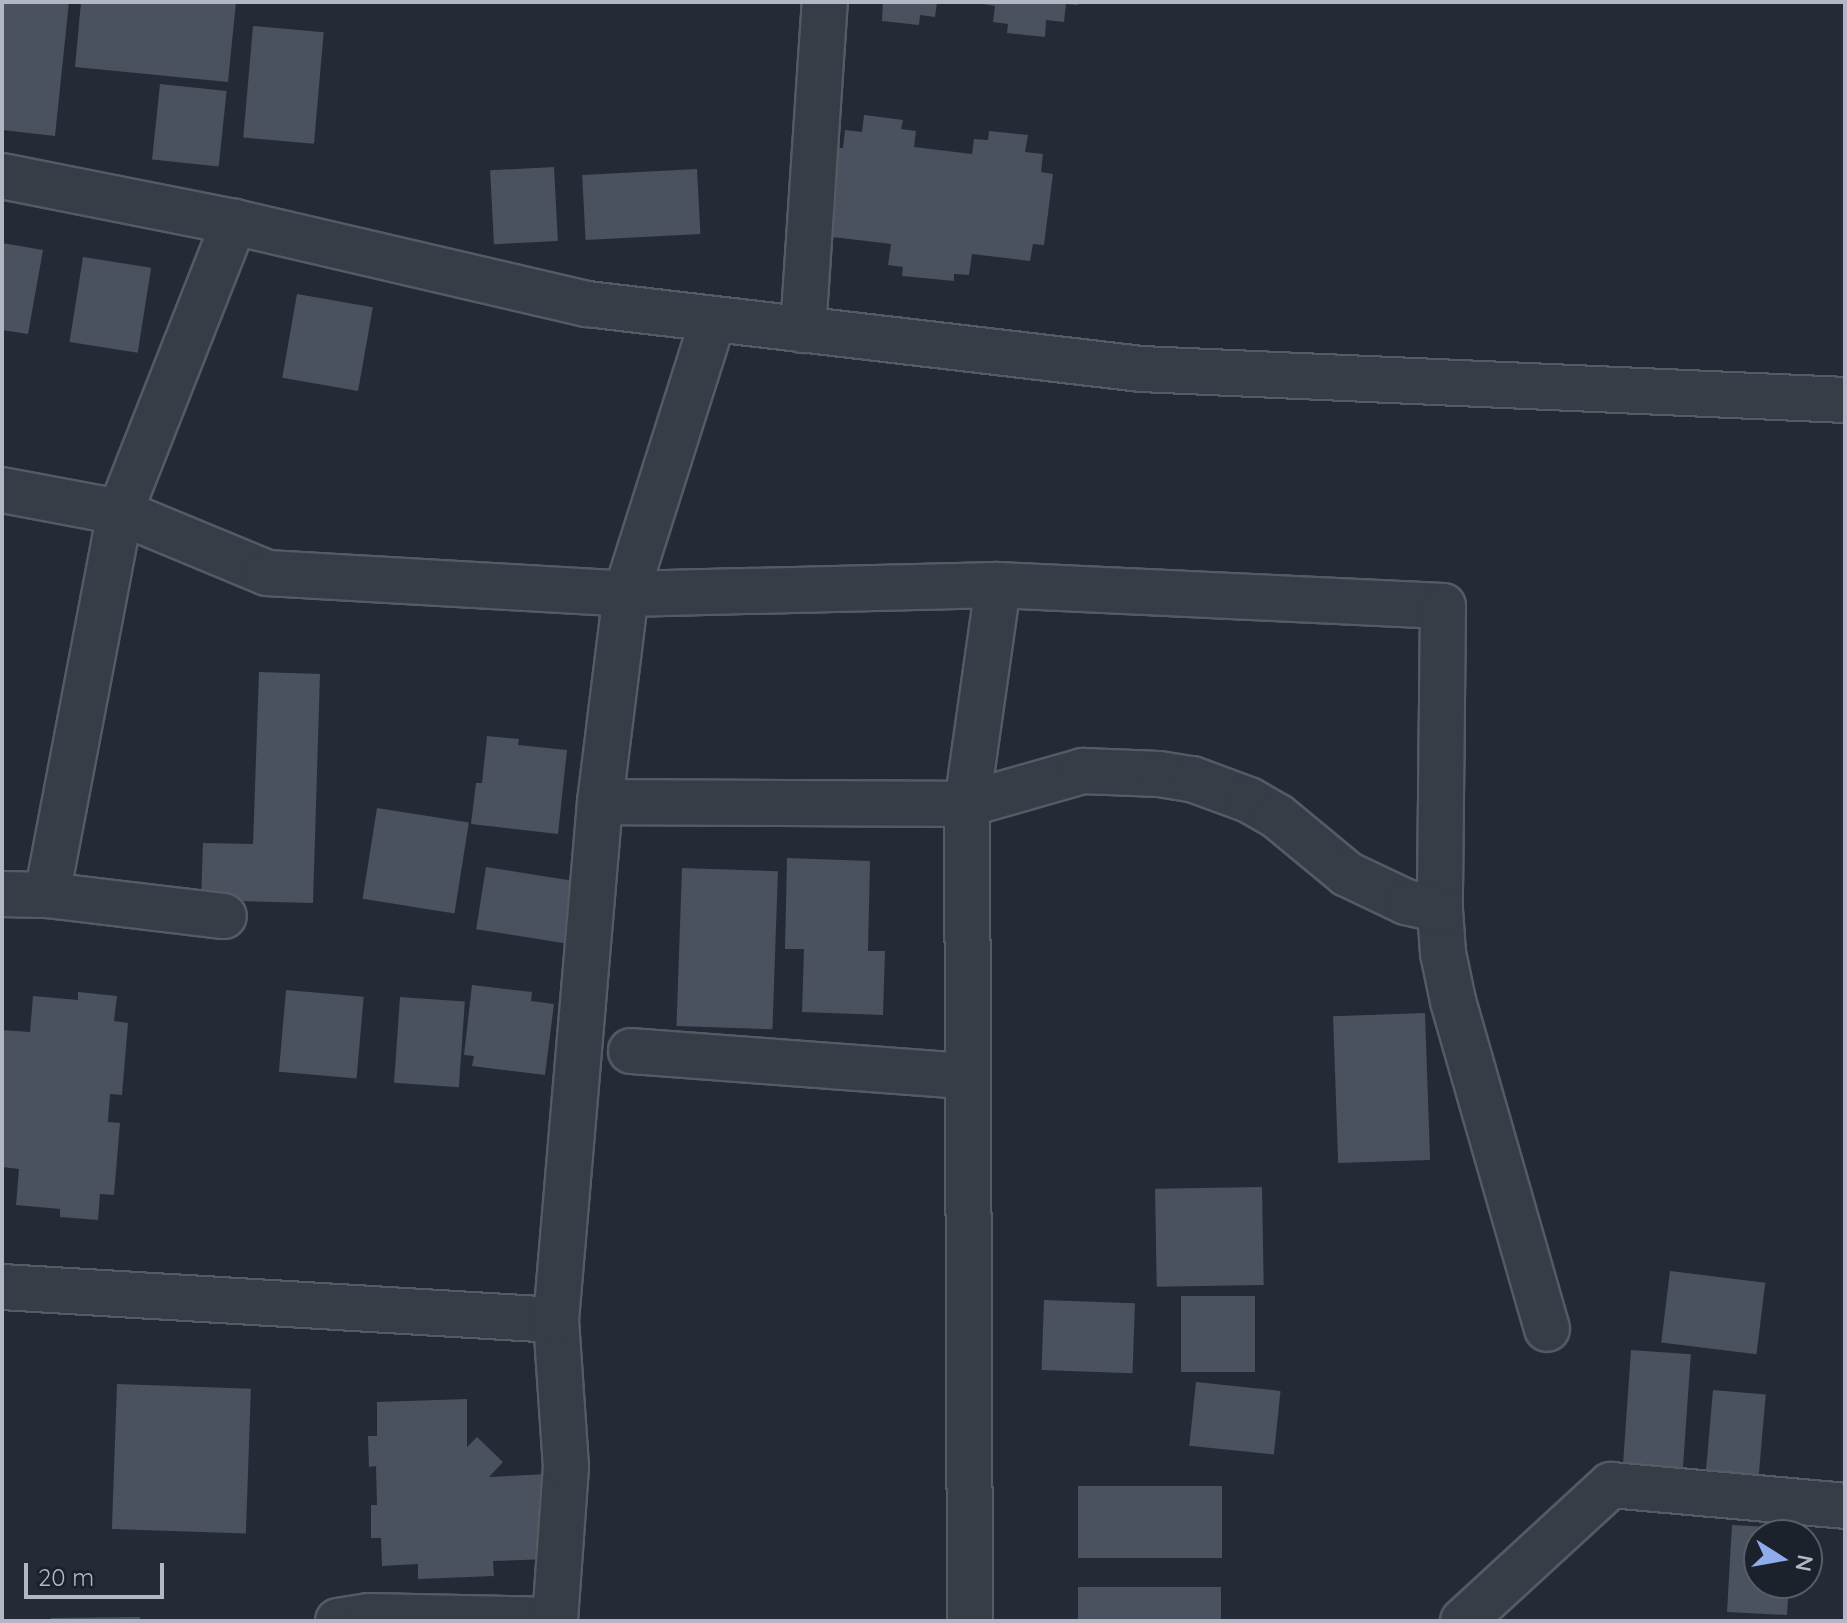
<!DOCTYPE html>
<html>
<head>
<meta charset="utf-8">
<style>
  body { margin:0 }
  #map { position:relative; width:1847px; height:1623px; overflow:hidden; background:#242b37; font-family:Quicksand,sans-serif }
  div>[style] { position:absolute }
  .building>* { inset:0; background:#4a515f; transform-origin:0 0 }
  .roads { filter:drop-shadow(2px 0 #555a65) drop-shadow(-2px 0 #555a65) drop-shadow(0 2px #555a65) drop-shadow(0 -2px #555a65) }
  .minor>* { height:44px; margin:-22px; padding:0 22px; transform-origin:22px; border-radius:22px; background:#373d47 }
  span { translate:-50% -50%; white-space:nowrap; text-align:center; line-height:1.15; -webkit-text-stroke:6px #1c222c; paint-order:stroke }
  .frame { position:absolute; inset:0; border:4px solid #b2b7c3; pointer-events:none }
  .north { position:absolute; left:1743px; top:1519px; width:80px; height:80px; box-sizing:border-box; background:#1c222c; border:2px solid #585e68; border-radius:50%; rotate:101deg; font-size:22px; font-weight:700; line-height:32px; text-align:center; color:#b2b7c3 }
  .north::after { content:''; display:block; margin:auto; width:28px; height:36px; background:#8faceb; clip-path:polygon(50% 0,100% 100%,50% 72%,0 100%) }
  .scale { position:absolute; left:24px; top:1563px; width:140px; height:36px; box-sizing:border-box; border:4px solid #b2b7c3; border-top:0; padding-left:10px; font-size:24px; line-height:28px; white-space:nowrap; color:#b2b7c3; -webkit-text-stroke:6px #1c222c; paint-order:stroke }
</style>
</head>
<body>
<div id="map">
  <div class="building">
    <div style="clip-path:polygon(2px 2px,69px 2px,55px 136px,2px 130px)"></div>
    <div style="clip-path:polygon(81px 2px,236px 2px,228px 82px,75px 67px)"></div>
    <div style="clip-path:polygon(883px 2px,937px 2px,935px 17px,920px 15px,919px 25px,882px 21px)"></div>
    <div style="clip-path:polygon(971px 2px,1079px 2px,1078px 5px,1066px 4px,1064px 22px,1046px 20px,1045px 37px,1007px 33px,1008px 24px,993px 22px,995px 6px)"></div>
    <div style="left:253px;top:26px;width:71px;height:112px;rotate:5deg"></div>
    <div style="left:160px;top:84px;width:67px;height:76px;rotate:6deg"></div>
    <div style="clip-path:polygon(864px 115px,903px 120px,901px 129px,916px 131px,914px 147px,972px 154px,974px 139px,988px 140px,989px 131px,1028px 135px,1025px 152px,1043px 154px,1041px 172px,1053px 174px,1044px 245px,1033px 244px,1030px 261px,972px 254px,969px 275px,954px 274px,954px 281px,902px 276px,903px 267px,888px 265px,891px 244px,833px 237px,834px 220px,822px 218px,831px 147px,843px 148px,845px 130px,862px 132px)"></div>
    <div style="left:554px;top:167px;width:74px;height:64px;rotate:87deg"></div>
    <div style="left:697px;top:169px;width:65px;height:115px;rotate:87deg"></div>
    <div style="clip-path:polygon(2px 243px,43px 250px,28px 334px,2px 330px)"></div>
    <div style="left:83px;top:257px;width:69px;height:86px;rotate:9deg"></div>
    <div style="left:297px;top:294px;width:77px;height:85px;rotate:10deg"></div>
    <div style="clip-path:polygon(259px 672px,320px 674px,313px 903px,201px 900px,203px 843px,253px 844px)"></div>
    <div style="clip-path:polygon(487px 736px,519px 739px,518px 745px,567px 750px,558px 834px,471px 824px,476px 783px,482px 783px)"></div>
    <div style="left:377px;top:808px;width:93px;height:92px;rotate:9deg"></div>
    <div style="clip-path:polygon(787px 858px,870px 861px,868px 951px,885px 951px,883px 1015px,802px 1012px,804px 949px,785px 949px)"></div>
    <div style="left:486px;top:867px;width:99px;height:63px;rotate:9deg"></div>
    <div style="left:682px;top:868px;width:96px;height:158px;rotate:2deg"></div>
    <div style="clip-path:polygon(472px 985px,532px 992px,531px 1001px,554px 1004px,545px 1075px,472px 1066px,474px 1056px,464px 1055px)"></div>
    <div style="left:286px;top:990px;width:78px;height:82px;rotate:5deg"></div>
    <div style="clip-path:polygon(78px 992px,117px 996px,114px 1021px,128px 1023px,122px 1095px,110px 1094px,108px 1122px,120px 1123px,114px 1195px,100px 1194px,98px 1220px,60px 1217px,60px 1209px,16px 1205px,19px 1169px,2px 1167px,2px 1030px,30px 1032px,33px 996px,78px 1000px)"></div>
    <div style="left:400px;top:997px;width:65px;height:86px;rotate:4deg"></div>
    <div style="left:1425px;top:1013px;width:147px;height:92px;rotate:88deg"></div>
    <div style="left:1262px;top:1187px;width:98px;height:107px;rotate:89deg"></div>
    <div style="left:1670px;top:1271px;width:96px;height:72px;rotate:7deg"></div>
    <div style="left:1255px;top:1296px;width:76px;height:74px;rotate:90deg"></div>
    <div style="left:1044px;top:1300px;width:91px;height:70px;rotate:2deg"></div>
    <div style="left:1631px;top:1350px;width:60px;height:114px;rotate:4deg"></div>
    <div style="left:1196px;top:1382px;width:85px;height:64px;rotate:6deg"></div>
    <div style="left:117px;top:1384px;width:134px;height:145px;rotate:2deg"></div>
    <div style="left:1713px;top:1390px;width:53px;height:81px;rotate:5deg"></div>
    <div style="clip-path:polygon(467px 1399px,467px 1447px,477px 1437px,503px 1462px,489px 1477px,547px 1474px,550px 1559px,493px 1561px,494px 1576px,418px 1579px,418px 1564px,382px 1566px,381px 1538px,371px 1538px,371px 1505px,377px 1505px,376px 1466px,369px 1467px,368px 1436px,377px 1436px,377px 1402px)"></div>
    <div style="left:1078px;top:1486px;width:144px;height:72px"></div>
    <div style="clip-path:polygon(1732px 1525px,1792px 1528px,1791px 1535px,1759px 1535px,1759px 1583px,1789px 1583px,1787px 1615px,1727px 1612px)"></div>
    <div style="left:1078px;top:1587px;width:143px;height:34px"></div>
    <div style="clip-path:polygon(140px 1617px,140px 1621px,51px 1621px,51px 1618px)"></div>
  </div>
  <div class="roads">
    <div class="minor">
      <div style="left:2px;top:176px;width:237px;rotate:11.2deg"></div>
      <div style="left:234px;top:222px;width:362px;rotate:13.1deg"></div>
      <div style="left:587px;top:304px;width:558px;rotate:6.69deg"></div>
      <div style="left:1141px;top:369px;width:705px;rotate:2.52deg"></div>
      <div style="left:803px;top:330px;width:329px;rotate:-86.2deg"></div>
      <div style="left:2px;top:490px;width:120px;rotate:10.6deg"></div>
      <div style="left:120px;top:512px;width:159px;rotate:22.5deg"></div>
      <div style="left:267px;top:573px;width:360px;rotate:3.3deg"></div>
      <div style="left:626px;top:594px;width:372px;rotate:-1.4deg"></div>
      <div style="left:998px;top:585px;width:445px;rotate:2.7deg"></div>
      <div style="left:1443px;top:606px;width:304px;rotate:90.6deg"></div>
      <div style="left:1440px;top:910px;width:43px;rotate:86deg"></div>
      <div style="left:1443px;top:953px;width:49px;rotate:78.2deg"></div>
      <div style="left:1453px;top:1001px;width:341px;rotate:74deg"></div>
      <div style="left:600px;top:802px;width:367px;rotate:0.3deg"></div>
      <div style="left:967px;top:804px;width:121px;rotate:-15.9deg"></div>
      <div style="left:1083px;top:771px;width:76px;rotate:2.3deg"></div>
      <div style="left:1159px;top:774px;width:33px;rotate:9deg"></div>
      <div style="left:1192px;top:779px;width:61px;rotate:20.2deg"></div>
      <div style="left:1249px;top:800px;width:32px;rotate:30deg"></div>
      <div style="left:1277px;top:816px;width:91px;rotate:39.6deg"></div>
      <div style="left:1347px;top:874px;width:65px;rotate:25.4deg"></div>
      <div style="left:1406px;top:902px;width:35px;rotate:13deg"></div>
      <div style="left:2px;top:894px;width:45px;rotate:1.3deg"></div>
      <div style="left:47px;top:895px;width:178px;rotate:6.8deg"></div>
      <div style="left:47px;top:895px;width:390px;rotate:-79.2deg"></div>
      <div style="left:120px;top:512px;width:312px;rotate:-68.5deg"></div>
      <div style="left:631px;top:1051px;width:335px;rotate:4.3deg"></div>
      <div style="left:2px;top:1287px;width:555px;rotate:3.41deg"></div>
      <div style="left:338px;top:1621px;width:30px;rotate:-9deg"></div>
      <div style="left:368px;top:1616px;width:187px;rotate:1.2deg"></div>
      <div style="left:555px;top:1620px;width:153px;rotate:-85.9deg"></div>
      <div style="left:566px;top:1467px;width:147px;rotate:-93.9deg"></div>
      <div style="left:556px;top:1320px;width:520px;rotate:-85.14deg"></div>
      <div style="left:600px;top:802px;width:210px;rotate:-82.9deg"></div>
      <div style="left:626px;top:594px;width:288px;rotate:-72.4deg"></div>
      <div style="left:970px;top:1621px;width:817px;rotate:-90.21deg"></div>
      <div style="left:967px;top:804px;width:221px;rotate:-81.9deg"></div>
      <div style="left:1463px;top:1621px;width:201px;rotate:-42.6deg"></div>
      <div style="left:1611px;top:1485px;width:235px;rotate:5.1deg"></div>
    </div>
  </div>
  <div class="frame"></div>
  <div class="north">N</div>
  <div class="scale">20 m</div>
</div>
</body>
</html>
